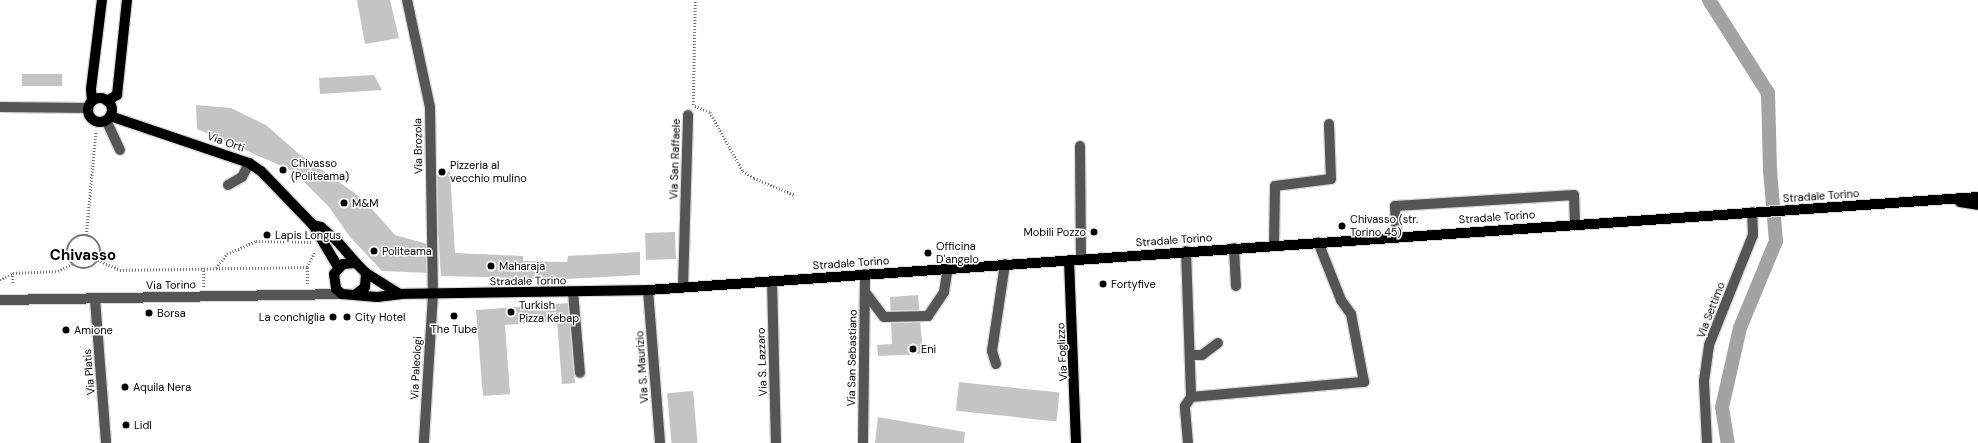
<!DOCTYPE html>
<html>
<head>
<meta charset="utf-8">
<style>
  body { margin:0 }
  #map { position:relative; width:1978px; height:443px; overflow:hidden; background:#fff; font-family:"DM Sans",sans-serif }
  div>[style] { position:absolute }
  .canal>* { height:14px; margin:-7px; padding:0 7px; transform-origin:7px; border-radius:7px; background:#a3a3a3 }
  .building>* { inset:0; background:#c4c4c4; transform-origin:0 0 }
  .path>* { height:2.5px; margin-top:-1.25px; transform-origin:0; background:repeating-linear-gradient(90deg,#777 0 1px,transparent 0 3px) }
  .path>.ring { margin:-1.25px; padding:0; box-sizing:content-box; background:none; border:2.5px solid #777; border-radius:50% }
  .roads { filter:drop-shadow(1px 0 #dbdbdb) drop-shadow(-1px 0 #dbdbdb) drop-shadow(0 1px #dbdbdb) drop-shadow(0 -1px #dbdbdb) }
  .minor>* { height:10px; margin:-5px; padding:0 5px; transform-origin:5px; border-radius:5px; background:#555 }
  .major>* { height:10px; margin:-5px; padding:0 5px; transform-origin:5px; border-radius:5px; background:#000 }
  .major>.ring { margin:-5px; padding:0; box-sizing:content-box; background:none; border:10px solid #000; border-radius:50% }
  .dots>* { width:11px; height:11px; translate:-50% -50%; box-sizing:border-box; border:2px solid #fff; border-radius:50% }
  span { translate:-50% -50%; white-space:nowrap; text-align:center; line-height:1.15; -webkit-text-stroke:3px #fff; paint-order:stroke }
  .street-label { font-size:11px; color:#000 }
  .poi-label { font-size:11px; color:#000 }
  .left { translate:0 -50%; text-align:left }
  .right { translate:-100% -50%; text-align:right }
  .district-label { font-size:15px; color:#000; font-weight:700 }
</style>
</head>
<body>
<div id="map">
  <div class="canal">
    <div style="left:1709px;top:0;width:110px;rotate:57.6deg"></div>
    <div style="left:1768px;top:93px;width:77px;rotate:88.5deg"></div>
    <div style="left:1770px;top:170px;width:71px;rotate:85.2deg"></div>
    <div style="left:1776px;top:241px;width:94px;rotate:112.5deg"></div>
    <div style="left:1740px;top:328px;width:81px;rotate:102.8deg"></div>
    <div style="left:1722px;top:407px;width:36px;rotate:81deg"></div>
  </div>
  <div class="building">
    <div style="clip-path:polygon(357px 0,390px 0,399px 38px,365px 44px)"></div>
    <div style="left:22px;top:74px;width:40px;height:12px"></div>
    <div style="clip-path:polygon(374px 75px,382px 90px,320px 94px,319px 78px)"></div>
    <div style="clip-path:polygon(196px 105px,231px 108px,266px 125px,299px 154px,363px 199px,395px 235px,427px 244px,430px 273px,382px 271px,350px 237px,329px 207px,293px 171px,197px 129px)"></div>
    <div style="clip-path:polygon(450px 171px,455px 253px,523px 256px,523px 261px,567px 262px,568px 256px,640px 252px,640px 275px,566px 279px,441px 276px,434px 174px)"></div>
    <div style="left:675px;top:232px;width:27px;height:30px;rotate:88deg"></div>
    <div style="clip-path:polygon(918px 295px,923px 354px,878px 356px,877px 345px,892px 344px,890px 297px)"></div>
    <div style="clip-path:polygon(569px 303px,575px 383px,562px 384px,557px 321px,505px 325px,510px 394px,483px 396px,476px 310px)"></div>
    <div style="left:959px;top:382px;width:101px;height:29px;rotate:6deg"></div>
    <div style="left:693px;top:391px;width:52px;height:26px;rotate:85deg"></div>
    <div style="clip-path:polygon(878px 417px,965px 432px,964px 443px,875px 443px)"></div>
  </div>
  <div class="path">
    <div style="left:693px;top:105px;width:105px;rotate:-88.9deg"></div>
    <div style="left:695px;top:106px;width:16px;rotate:22deg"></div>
    <div style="left:710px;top:112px;width:68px;rotate:60.8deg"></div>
    <div style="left:743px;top:171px;width:13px;rotate:32deg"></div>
    <div style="left:754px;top:178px;width:44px;rotate:22.5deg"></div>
    <div style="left:86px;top:235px;width:105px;rotate:-84.6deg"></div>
    <div class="ring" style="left:67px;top:235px;width:31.5px;height:31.5px"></div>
    <div style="left:98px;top:260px;width:24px;rotate:24deg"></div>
    <div style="left:120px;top:270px;width:187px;rotate:-0.9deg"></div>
    <div style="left:204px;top:268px;width:19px;rotate:90deg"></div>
    <div style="left:216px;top:268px;width:18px;rotate:-52deg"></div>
    <div style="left:227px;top:254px;width:32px;rotate:-24deg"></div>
    <div style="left:256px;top:241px;width:55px;rotate:1deg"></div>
    <div style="left:13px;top:273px;width:10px;rotate:90deg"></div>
    <div style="left:0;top:280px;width:15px;rotate:-28deg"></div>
    <div style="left:13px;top:273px;width:45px;rotate:-2.5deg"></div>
    <div style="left:58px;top:271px;width:16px;rotate:-27deg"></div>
    <div style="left:307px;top:284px;width:17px;rotate:-90deg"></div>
    <div style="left:307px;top:267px;width:18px;rotate:-63deg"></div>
  </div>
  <div class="roads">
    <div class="minor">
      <div style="left:407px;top:0;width:109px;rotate:77.9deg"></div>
      <div style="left:430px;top:107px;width:187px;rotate:89.1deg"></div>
      <div style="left:433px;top:294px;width:149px;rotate:93.5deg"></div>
      <div style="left:0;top:107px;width:88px;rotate:0.7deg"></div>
      <div style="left:106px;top:120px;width:33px;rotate:65deg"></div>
      <div style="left:1080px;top:146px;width:113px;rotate:89.5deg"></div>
      <div style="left:228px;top:185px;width:16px;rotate:-30deg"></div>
      <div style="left:242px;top:177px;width:16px;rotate:-63deg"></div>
      <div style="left:1397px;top:236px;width:30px;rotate:-94deg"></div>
      <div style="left:1395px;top:206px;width:179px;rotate:-3.5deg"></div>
      <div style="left:1574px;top:195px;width:28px;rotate:88deg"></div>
      <div style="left:1274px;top:245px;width:59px;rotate:-89deg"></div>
      <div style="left:1275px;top:186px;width:56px;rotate:-7.1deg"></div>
      <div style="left:1331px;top:179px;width:55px;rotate:-92.1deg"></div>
      <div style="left:1234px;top:248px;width:38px;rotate:87deg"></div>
      <div style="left:1186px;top:251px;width:146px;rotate:88deg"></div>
      <div style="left:1191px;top:397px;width:174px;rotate:-5deg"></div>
      <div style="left:1364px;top:382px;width:69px;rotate:-100.8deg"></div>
      <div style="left:1351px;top:314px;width:17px;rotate:-126deg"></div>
      <div style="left:1341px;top:300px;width:62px;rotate:-111.6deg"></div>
      <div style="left:772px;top:281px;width:162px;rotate:88.6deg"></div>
      <div style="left:683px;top:287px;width:172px;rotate:-88.3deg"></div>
      <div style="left:648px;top:290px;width:153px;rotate:85.5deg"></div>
      <div style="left:573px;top:292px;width:81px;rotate:85.1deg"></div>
      <div style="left:865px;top:292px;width:31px;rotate:53deg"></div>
      <div style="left:884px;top:317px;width:44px;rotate:-1.3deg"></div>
      <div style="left:928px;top:316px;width:29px;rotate:-56deg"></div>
      <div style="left:944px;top:292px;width:24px;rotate:-81deg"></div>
      <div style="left:95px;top:299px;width:144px;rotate:85.6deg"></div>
      <div style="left:0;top:300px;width:342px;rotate:-1deg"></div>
      <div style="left:1190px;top:355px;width:12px"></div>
      <div style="left:1202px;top:355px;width:20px;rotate:-37deg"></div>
      <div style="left:996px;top:364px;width:14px;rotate:-107deg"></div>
      <div style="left:992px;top:351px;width:88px;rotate:-81.5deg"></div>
      <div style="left:863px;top:443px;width:169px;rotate:-89.3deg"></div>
      <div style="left:1188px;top:443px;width:37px;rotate:-95deg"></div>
      <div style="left:1185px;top:406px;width:11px;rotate:-56deg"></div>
      <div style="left:1707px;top:443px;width:62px;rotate:-92.8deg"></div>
      <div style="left:1704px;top:381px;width:36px;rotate:-82deg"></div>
      <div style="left:1709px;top:345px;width:118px;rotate:-68.2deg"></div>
      <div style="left:1753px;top:235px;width:23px;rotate:-92deg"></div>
    </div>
    <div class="major">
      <div class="ring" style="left:88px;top:98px;width:14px;height:14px"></div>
      <div style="left:92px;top:101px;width:12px;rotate:-95deg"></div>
      <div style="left:91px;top:89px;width:90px;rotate:-83deg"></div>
      <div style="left:107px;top:101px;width:12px;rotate:-31deg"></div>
      <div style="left:117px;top:95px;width:96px;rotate:-84deg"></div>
      <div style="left:110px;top:116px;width:147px;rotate:18.7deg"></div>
      <div style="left:249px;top:163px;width:14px;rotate:34deg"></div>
      <div style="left:261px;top:171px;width:75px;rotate:46.1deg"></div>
      <div style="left:313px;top:225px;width:49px;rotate:59.2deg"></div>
      <div style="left:1960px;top:202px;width:18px;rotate:9deg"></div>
      <div style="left:313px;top:225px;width:8px;rotate:14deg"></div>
      <div style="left:321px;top:227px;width:21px;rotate:41deg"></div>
      <div style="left:337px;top:241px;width:29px;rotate:49deg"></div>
      <div style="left:1069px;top:260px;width:183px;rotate:87.8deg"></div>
      <div style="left:366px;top:273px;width:40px;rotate:32deg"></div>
      <div style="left:355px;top:295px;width:13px;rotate:-39deg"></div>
      <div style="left:365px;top:287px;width:14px;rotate:-86deg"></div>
      <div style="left:366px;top:273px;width:14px;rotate:-135deg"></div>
      <div style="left:356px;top:263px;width:13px;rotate:176deg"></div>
      <div style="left:343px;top:264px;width:13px;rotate:132deg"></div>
      <div style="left:334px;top:274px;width:15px;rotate:82deg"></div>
      <div style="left:336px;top:289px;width:8px;rotate:40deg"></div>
      <div style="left:342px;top:294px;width:35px;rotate:5deg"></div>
      <div style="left:377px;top:297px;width:23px;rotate:-7deg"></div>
      <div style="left:400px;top:294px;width:248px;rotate:-0.9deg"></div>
      <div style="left:648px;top:290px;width:1333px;rotate:-4deg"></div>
    </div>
  </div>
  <div class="dots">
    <div style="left:283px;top:170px;background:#000"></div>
    <div style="left:442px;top:172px;background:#000"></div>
    <div style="left:344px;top:203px;background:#000"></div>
    <div style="left:1342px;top:226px;background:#000"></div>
    <div style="left:1094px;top:232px;background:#000"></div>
    <div style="left:267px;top:235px;background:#000"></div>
    <div style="left:374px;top:251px;background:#000"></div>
    <div style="left:928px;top:253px;background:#000"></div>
    <div style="left:491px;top:266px;background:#000"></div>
    <div style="left:1103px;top:284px;background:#000"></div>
    <div style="left:511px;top:312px;background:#000"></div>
    <div style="left:149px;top:313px;background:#000"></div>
    <div style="left:454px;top:316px;background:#000"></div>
    <div style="left:333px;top:317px;background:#000"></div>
    <div style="left:347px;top:317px;background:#000"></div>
    <div style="left:66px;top:330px;background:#000"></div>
    <div style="left:913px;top:349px;background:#000"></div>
    <div style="left:125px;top:387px;background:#000"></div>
    <div style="left:126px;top:425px;background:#000"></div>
  </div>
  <div class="street-label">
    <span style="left:226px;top:142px;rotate:19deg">Via Orti</span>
    <span style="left:418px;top:146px;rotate:-91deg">Via Brozola</span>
    <span style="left:675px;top:159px;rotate:-88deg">Via San Raffaele</span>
    <span style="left:1821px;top:196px;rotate:-4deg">Stradale Torino</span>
    <span style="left:1497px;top:217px;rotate:-4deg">Stradale Torino</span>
    <span style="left:1174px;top:240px;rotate:-4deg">Stradale Torino</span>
    <span style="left:851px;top:263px;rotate:-4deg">Stradale Torino</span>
    <span style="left:528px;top:281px;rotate:-1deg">Stradale Torino</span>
    <span style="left:171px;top:285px;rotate:-1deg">Via Torino</span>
    <span style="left:1711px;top:310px;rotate:-69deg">Via Settimo</span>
    <span style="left:1062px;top:352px;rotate:-93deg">Via Foglizzo</span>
    <span style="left:852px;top:358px;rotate:-89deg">Via San Sebastiano</span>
    <span style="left:762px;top:362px;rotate:-92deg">Via S. Lazzaro</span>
    <span style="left:642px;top:367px;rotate:-94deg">Via S. Maurizio</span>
    <span style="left:416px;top:368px;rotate:-87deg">Via Paleologi</span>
    <span style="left:89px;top:372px;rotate:-95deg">Via Platis</span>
  </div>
  <div class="poi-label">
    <span class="left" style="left:291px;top:170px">Chivasso<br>(Politeama)</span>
    <span class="left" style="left:450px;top:172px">Pizzeria al<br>vecchio mulino</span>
    <span class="left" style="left:352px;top:203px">M&amp;M</span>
    <span class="left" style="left:1350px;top:226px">Chivasso (str.<br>Torino 45)</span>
    <span class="right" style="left:1086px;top:232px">Mobili Pozzo</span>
    <span class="left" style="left:275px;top:235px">Lapis Longus</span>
    <span class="left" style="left:936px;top:253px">Officina<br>D'angelo</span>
    <span class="left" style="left:382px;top:251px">Politeama</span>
    <span class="left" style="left:499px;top:266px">Maharaja</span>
    <span class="left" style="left:1111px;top:284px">Fortyfive</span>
    <span class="left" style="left:519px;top:312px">Turkish<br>Pizza Kebap</span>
    <span class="left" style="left:157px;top:313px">Borsa</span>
    <span class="right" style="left:325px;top:317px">La conchiglia</span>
    <span class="left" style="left:355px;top:317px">City Hotel</span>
    <span style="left:454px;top:329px">The Tube</span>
    <span class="left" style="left:74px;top:330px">Amione</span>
    <span class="left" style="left:921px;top:349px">Eni</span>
    <span class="left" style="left:133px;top:387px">Aquila Nera</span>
    <span class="left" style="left:134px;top:425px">Lidl</span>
  </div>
  <div class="district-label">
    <span style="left:83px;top:256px">Chivasso</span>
  </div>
</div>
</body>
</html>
